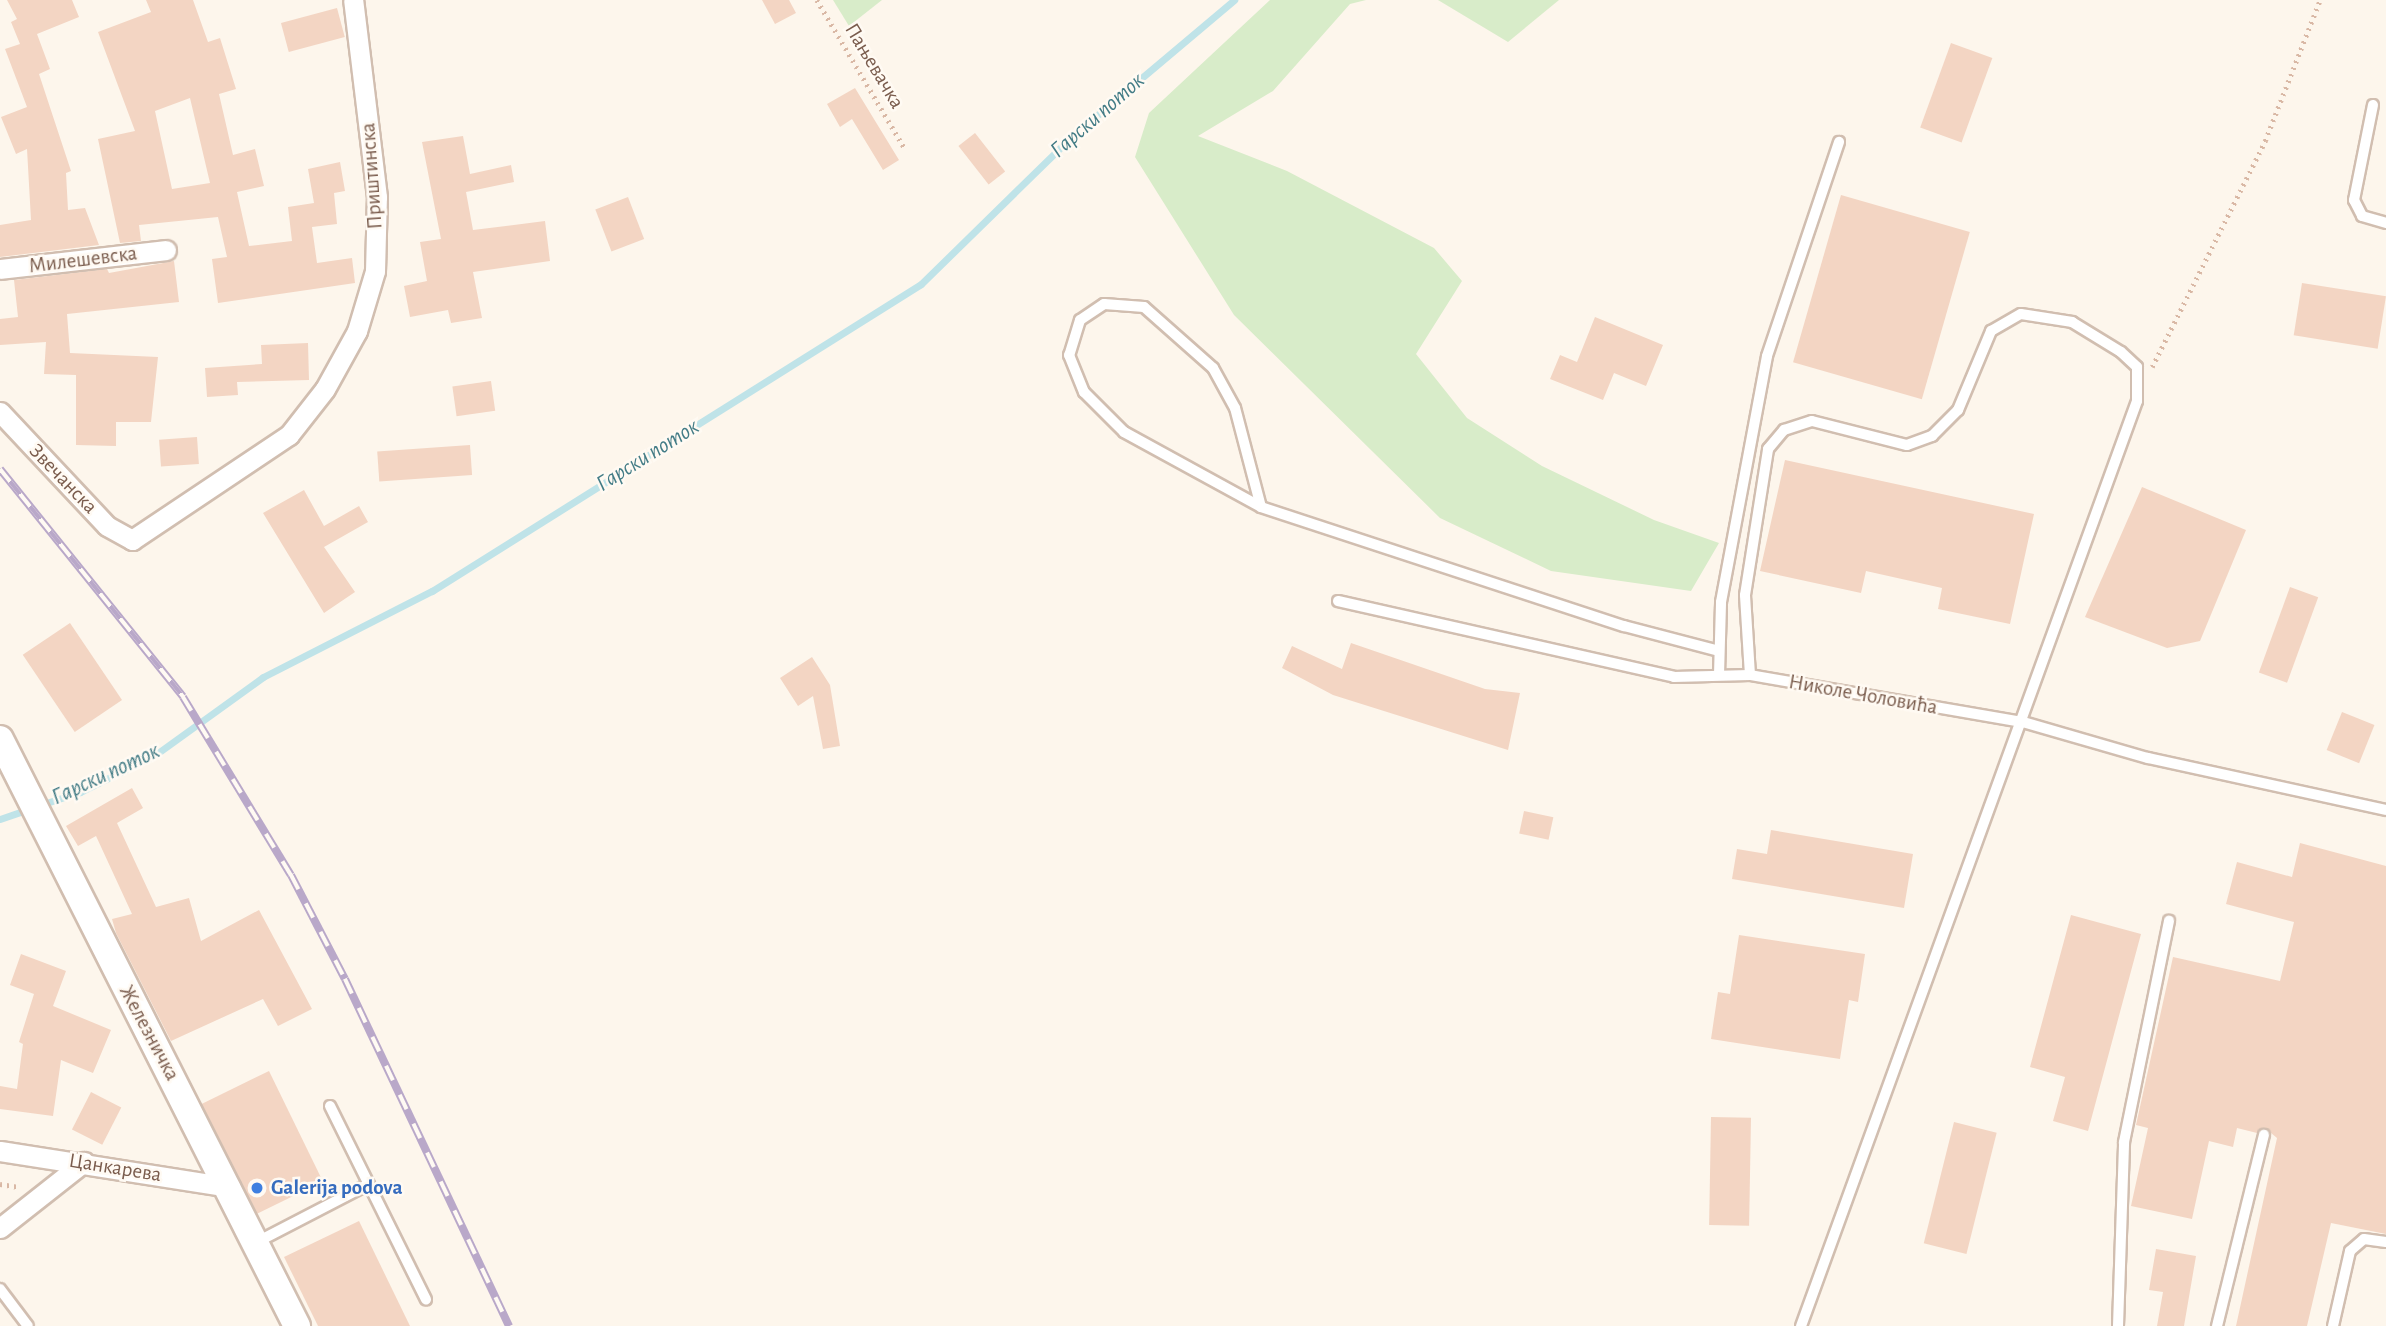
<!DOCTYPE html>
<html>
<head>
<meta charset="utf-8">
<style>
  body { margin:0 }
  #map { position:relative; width:2386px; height:1326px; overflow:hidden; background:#fdf6ec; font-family:"Alegreya Sans",sans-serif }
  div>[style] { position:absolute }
  .green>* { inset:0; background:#d8ecc9 }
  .stream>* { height:7px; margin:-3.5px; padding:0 3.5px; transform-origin:3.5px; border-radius:3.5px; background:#bfe3e8 }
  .building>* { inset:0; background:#f3d5c3; transform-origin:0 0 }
  .path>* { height:4.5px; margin-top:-2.25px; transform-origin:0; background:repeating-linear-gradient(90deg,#d9b8a5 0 2px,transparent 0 7px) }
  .roads { filter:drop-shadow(2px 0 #d1beb0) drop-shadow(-2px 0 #d1beb0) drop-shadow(0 2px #d1beb0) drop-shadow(0 -2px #d1beb0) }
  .lane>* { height:10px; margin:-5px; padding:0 5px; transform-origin:5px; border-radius:5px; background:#fff }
  .street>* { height:19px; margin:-9.5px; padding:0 9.5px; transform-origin:9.5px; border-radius:9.5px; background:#fff }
  .secondary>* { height:26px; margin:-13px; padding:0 13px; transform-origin:13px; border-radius:13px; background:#fff }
  .rail>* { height:8px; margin-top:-4px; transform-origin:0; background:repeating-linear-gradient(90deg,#fffaf3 0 16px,#b9a8c9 0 32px); box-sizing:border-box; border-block:2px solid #b9a8c9 }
  .dots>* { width:19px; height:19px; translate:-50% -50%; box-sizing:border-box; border:4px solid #fffaf3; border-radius:50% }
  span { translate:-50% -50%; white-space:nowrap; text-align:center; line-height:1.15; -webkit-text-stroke:5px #fffaf3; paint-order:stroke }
  .street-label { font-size:21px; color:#7a5c4d }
  .shop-label { font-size:21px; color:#366cbe; font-weight:700 }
  .left { translate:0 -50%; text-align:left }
  .water-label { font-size:23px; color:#437c86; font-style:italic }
</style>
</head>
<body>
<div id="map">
  <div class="green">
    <div style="clip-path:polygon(833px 0,882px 0,849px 26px)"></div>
    <div style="clip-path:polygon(1270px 0,1366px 0,1350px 4px,1273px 91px,1198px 136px,1287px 171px,1434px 248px,1462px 281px,1416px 354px,1467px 418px,1542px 466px,1654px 520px,1719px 543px,1691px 591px,1551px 571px,1440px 518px,1234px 315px,1135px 157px,1149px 113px)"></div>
    <div style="clip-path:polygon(1438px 0,1559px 0,1508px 42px)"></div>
  </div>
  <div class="stream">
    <div style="left:40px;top:805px;width:42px;rotate:-18deg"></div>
    <div style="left:80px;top:792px;width:84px;rotate:-26.3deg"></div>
    <div style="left:155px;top:755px;width:133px;rotate:-35.8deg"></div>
    <div style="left:263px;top:677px;width:190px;rotate:-27deg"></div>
    <div style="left:432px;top:591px;width:577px;rotate:-32.12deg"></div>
    <div style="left:921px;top:284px;width:207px;rotate:-44.4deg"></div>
    <div style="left:1069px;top:139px;width:216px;rotate:-40.1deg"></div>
    <div style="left:0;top:819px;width:31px;rotate:-19deg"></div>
  </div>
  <div class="building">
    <div style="clip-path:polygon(7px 0,72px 0,79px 17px,37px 34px,50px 69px,39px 74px,71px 171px,66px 173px,68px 210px,85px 208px,99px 245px,0 257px,0 225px,31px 220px,27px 149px,16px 154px,1px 117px,27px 107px,5px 49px,20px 44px,11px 22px,17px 19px)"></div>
    <div style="clip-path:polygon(evenodd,146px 0,193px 0,208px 42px,220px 38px,236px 89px,219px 94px,233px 155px,255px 149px,264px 186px,237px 192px,249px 246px,292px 241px,288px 207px,314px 203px,308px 169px,340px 162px,345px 191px,334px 193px,337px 224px,312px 227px,317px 263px,352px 258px,355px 283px,218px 303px,212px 259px,227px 257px,218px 217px,139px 225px,141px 241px,120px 243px,98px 139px,135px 131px,98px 32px,151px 12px,146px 0,190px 98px,210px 183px,172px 189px,155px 111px,190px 98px)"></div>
    <div style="clip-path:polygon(762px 0,789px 0,796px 13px,775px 24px)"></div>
    <div style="left:337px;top:8px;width:30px;height:58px;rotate:75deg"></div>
    <div style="left:1951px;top:43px;width:44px;height:90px;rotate:20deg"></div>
    <div style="clip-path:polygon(855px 88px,899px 160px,883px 170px,852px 119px,840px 127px,827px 104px)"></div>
    <div style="left:975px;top:133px;width:49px;height:21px;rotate:52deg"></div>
    <div style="clip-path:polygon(463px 136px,470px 174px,511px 165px,514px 182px,466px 192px,473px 230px,545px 221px,550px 261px,473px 272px,482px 318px,451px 323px,448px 310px,410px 317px,404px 286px,427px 281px,420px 242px,441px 239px,422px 142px)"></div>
    <div style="left:1841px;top:195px;width:134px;height:174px;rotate:16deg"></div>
    <div style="left:628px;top:197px;width:45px;height:35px;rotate:69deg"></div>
    <div style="clip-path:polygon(174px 261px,179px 302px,67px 314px,70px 353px,158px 357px,151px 422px,116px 422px,116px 446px,76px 445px,76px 375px,44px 374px,46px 342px,0 345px,0 319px,18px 317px,14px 280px,107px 269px,109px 273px)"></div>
    <div style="left:2302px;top:283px;width:85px;height:53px;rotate:9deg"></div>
    <div style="clip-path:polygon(1595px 317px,1663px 345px,1646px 386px,1614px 373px,1603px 400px,1550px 379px,1560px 355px,1577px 362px)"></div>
    <div style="clip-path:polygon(308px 343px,309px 380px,237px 382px,238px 395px,207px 397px,205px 368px,262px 364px,261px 345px)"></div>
    <div style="left:491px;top:381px;width:30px;height:39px;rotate:82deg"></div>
    <div style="left:197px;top:437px;width:27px;height:38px;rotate:86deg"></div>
    <div style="left:470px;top:445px;width:30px;height:93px;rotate:86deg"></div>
    <div style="clip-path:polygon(1785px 460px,2034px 514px,2010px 624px,1938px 609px,1942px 588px,1866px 571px,1861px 593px,1760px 571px)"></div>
    <div style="clip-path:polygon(2142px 487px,2246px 530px,2200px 641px,2167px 648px,2085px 617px)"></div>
    <div style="clip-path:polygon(304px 490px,324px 526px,359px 506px,368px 522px,324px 547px,355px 592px,324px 613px,263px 513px)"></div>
    <div style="left:2290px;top:587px;width:30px;height:91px;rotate:20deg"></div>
    <div style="left:70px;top:623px;width:93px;height:57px;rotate:56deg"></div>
    <div style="clip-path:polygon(1351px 643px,1485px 689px,1520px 693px,1508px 750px,1333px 695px,1282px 668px,1292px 646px,1342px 669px)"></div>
    <div style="clip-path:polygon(812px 657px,830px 685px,840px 746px,823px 749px,813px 696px,798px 706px,780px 678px)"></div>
    <div style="left:2342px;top:712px;width:35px;height:41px;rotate:22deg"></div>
    <div style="clip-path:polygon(132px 788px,143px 808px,117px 823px,156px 907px,189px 898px,201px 941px,259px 910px,312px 1009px,278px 1026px,263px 999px,171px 1041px,116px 933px,112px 919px,132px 914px,96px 836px,78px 846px,66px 826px)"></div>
    <div style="left:1524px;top:811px;width:30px;height:23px;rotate:12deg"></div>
    <div style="clip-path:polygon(1771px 830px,1913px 854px,1904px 908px,1732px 879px,1737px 849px,1767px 854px)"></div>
    <div style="clip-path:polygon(2300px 843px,2386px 866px,2386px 1234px,2331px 1223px,2307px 1326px,2236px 1326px,2277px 1138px,2265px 1128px,2257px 1133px,2237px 1128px,2233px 1147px,2209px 1141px,2192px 1219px,2131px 1206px,2148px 1128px,2136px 1125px,2173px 957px,2280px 981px,2294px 922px,2226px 904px,2237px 862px,2292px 877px)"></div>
    <div style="clip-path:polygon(2071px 915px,2141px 934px,2088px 1131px,2053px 1121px,2065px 1077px,2030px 1067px)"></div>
    <div style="clip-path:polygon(1739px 935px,1865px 954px,1858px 1002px,1849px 1000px,1840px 1059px,1711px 1039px,1718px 992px,1730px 994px)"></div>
    <div style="clip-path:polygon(21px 954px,66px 971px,53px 1006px,111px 1030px,93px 1073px,61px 1060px,53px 1116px,0 1109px,0 1086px,17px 1089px,23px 1044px,19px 1042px,34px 994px,10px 985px)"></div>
    <div style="left:269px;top:1071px;width:123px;height:75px;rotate:64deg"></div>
    <div style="left:91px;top:1092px;width:34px;height:42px;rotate:27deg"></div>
    <div style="left:1711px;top:1117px;width:40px;height:108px;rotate:1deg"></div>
    <div style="left:1954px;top:1122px;width:44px;height:125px;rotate:14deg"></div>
    <div style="clip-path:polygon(359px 1221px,410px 1326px,318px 1326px,284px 1257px)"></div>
    <div style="clip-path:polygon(2156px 1249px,2196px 1256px,2184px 1326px,2157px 1326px,2163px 1292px,2149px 1290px)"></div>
  </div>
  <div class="path">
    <div style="left:817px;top:0;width:171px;rotate:59.4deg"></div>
    <div style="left:2152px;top:367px;width:253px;rotate:-63.4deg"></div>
    <div style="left:2265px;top:141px;width:151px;rotate:-68.7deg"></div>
    <div style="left:0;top:1184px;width:19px;rotate:9deg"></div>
  </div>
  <div class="roads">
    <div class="lane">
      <div style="left:2373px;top:105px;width:97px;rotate:101.3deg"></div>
      <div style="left:2354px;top:200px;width:18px;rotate:63deg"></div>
      <div style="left:2362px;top:216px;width:25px;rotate:16deg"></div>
      <div style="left:1261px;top:507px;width:102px;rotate:-104.7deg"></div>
      <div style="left:1235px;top:408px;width:46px;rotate:-118.8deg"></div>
      <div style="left:1213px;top:368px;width:92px;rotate:-138.5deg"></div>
      <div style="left:1144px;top:307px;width:40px;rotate:-175.7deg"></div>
      <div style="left:1104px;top:304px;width:29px;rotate:146deg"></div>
      <div style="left:1080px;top:320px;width:37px;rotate:107deg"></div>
      <div style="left:1069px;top:355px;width:40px;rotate:68deg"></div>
      <div style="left:1084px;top:392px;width:57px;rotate:45deg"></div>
      <div style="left:1124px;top:432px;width:156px;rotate:28.7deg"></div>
      <div style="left:1261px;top:507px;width:382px;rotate:18.2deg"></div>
      <div style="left:1624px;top:626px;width:98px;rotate:14.7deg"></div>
      <div style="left:1338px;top:601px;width:344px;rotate:12.7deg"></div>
      <div style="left:1674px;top:677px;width:76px;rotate:-1.5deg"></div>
      <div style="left:1750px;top:675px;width:277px;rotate:9.8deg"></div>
      <div style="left:2023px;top:722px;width:130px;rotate:16.1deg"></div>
      <div style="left:2148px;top:758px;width:244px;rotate:12.3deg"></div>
      <div style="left:1719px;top:675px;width:73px;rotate:-88.4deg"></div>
      <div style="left:1721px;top:602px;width:250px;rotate:-79.4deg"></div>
      <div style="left:1767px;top:356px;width:226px;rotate:-71.4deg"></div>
      <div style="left:1750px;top:675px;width:80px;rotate:-93.6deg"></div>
      <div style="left:1745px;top:595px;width:148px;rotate:-81deg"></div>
      <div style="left:1768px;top:449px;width:25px;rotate:-50deg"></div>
      <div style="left:1784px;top:430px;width:29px;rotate:-18deg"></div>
      <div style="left:1812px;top:421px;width:98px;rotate:14.2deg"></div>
      <div style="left:1907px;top:445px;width:27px;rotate:-20deg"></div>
      <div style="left:1932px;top:436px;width:37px;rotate:-45deg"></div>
      <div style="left:1958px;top:410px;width:86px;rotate:-67.3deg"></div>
      <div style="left:1991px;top:331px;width:34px;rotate:-30deg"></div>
      <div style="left:2021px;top:314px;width:52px;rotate:8.9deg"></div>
      <div style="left:2072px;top:322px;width:57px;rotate:31.5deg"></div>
      <div style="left:2121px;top:352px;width:22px;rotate:43deg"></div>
      <div style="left:2137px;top:367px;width:34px;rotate:90deg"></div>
      <div style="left:2137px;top:401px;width:984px;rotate:109.96deg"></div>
      <div style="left:330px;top:1106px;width:216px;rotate:63.6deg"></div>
      <div style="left:257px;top:1242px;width:126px;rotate:-27.4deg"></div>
      <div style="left:0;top:1289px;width:46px;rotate:52.9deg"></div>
      <div style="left:2118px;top:1326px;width:184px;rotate:-88.1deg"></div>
      <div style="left:2124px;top:1142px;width:226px;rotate:-78.5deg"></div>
      <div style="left:2217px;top:1326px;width:197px;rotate:-76.2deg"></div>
      <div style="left:2333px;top:1326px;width:77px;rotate:-77.2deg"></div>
      <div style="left:2350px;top:1251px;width:18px;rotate:-41deg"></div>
      <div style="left:2364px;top:1239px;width:22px;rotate:8deg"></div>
    </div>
    <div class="street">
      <div style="left:0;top:269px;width:167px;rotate:-6.5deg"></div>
      <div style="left:0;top:412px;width:156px;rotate:46.8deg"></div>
      <div style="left:107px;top:526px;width:29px;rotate:29deg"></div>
      <div style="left:132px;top:540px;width:189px;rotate:-33.8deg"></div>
      <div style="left:289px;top:435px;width:58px;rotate:-52deg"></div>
      <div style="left:325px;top:389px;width:66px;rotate:-61.1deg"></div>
      <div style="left:357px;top:331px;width:63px;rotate:-73.3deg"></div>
      <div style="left:375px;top:271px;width:74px;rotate:-88.5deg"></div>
      <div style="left:377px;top:197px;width:198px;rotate:-96.9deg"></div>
      <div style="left:0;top:1151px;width:233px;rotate:8.9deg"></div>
      <div style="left:0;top:1228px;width:107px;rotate:-38.2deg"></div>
    </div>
    <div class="secondary">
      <div style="left:0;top:739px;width:658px;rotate:63.16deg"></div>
    </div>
  </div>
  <div class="rail">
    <div style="left:0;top:469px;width:292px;rotate:51.2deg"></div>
    <div style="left:183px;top:697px;width:208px;rotate:58.8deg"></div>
    <div style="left:291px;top:875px;width:117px;rotate:62.6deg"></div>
    <div style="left:345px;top:979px;width:384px;rotate:64.7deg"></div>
  </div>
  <div class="dots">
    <div style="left:257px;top:1188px;background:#3f7fe0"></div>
  </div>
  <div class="street-label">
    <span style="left:874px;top:66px;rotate:59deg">Пањевачка</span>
    <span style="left:372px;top:176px;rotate:-94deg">Приштинска</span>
    <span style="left:83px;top:260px;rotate:-7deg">Милешевска</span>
    <span style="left:63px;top:479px;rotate:46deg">Звечанска</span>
    <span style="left:1863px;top:695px;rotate:10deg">Николе Чоловића</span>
    <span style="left:149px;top:1033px;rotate:62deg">Железничка</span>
    <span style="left:115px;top:1168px;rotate:9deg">Цанкарева</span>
  </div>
  <div class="shop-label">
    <span class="left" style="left:271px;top:1188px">Galerija podova</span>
  </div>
  <div class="water-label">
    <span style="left:1098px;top:116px;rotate:-41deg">Гарски поток</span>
    <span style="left:648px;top:456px;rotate:-32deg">Гарски поток</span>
    <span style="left:106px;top:775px;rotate:-25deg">Гарски поток</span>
  </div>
</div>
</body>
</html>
